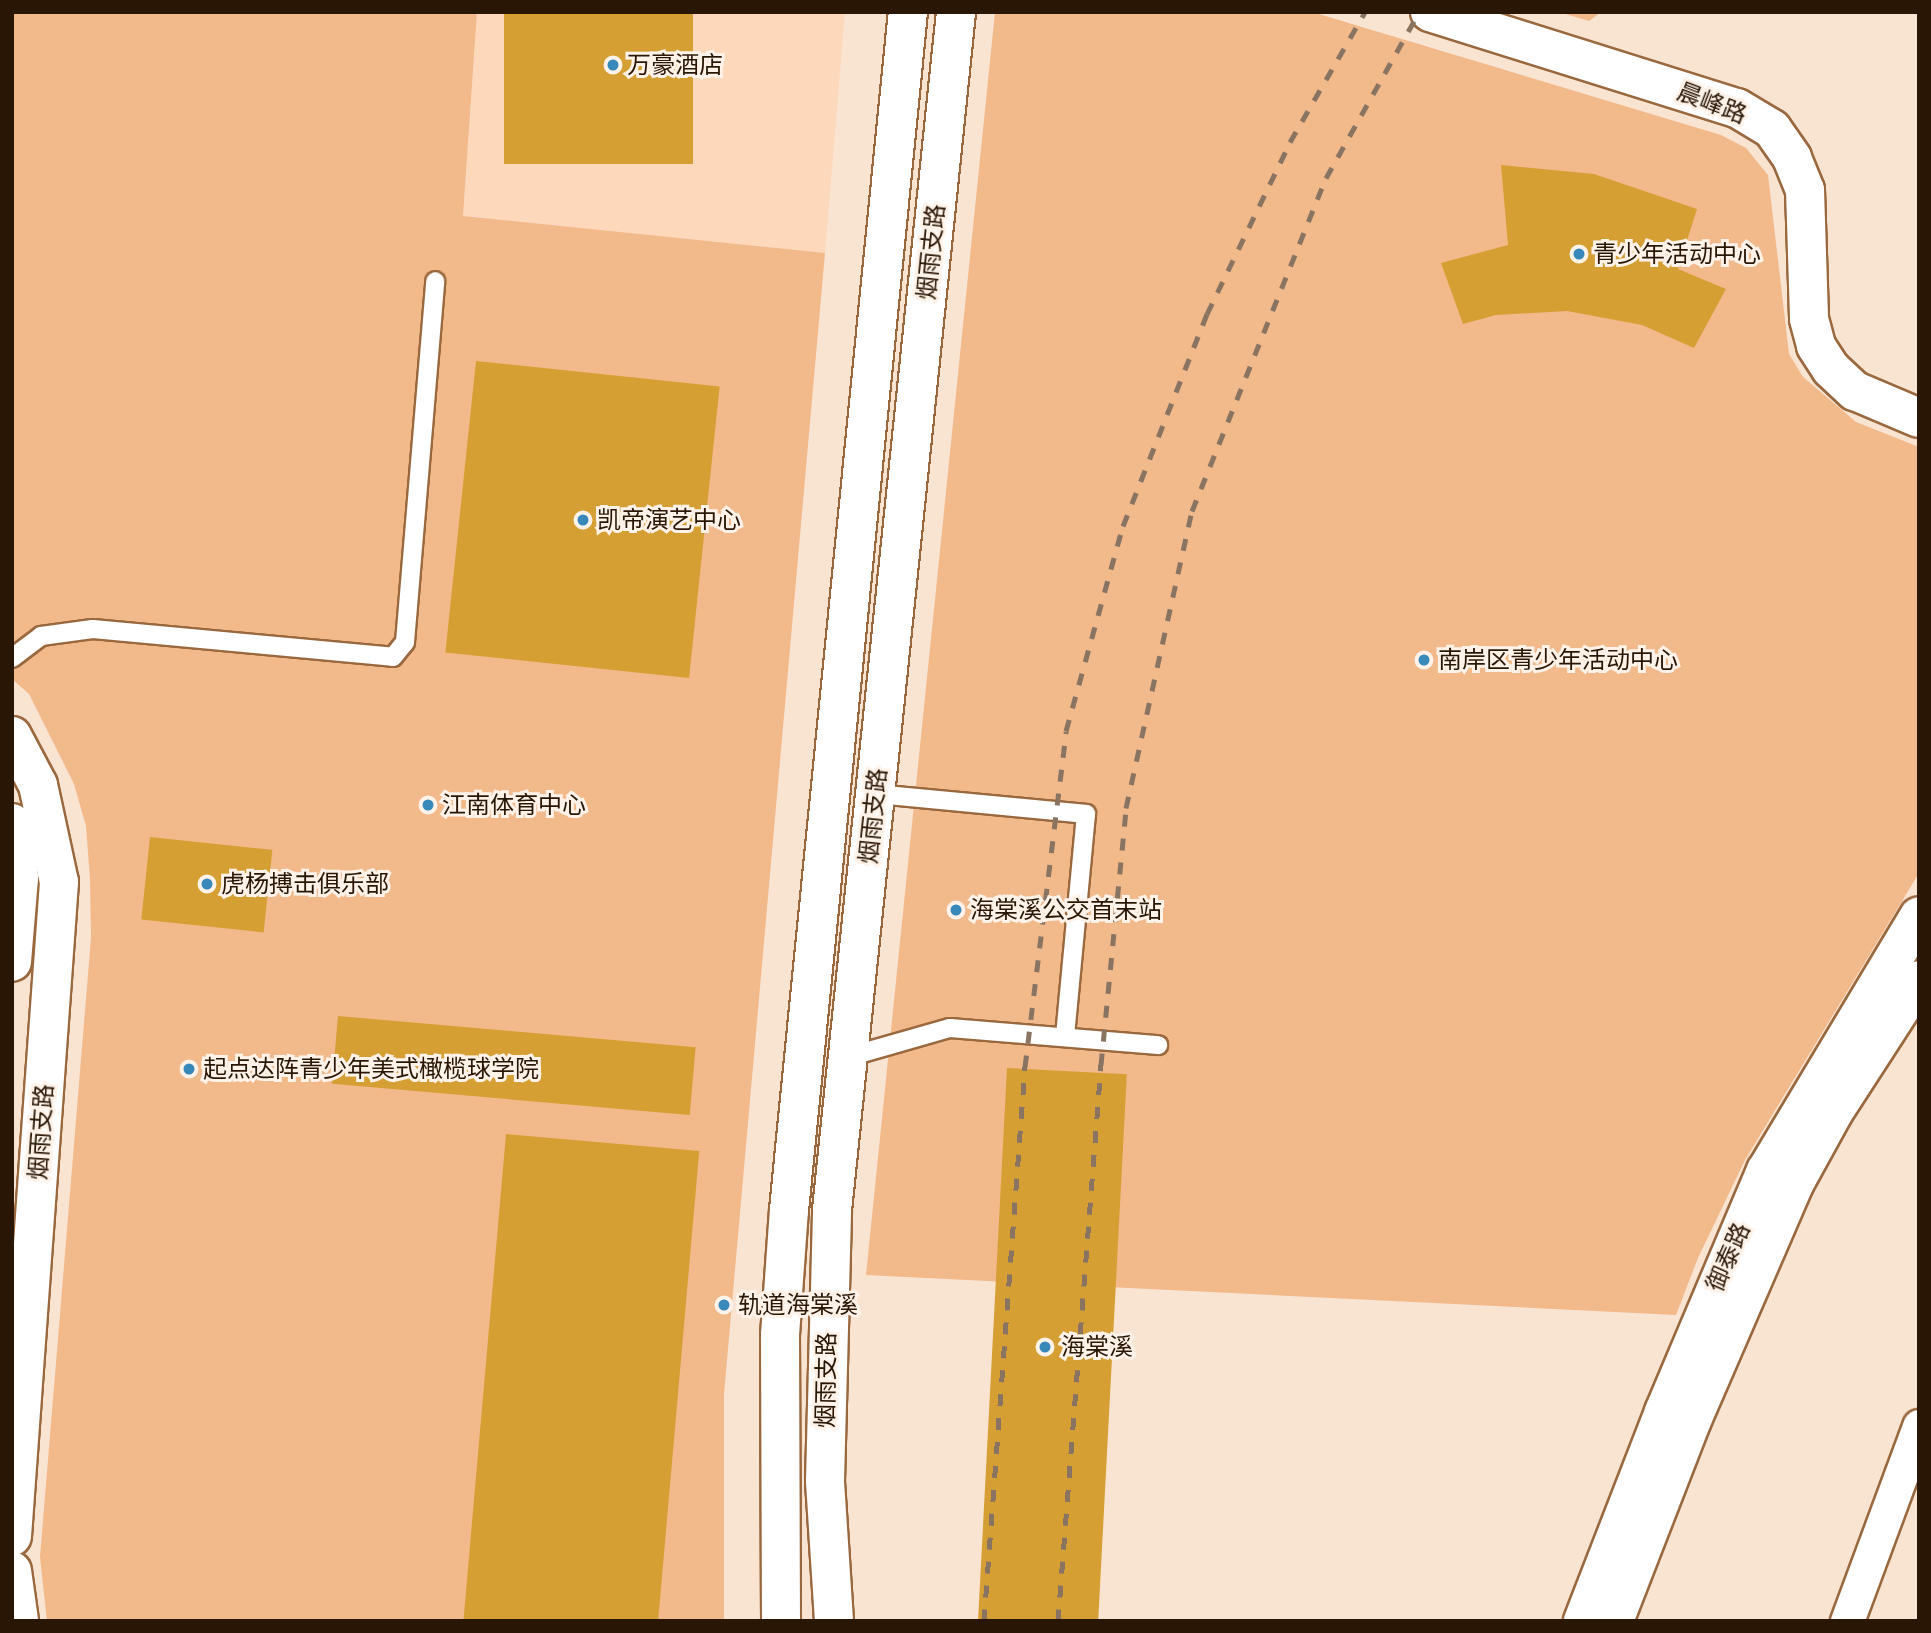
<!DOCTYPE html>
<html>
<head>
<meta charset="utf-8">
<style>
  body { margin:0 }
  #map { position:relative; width:1931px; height:1633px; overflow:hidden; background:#f9e3d1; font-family:Mulish,"Noto Sans SC",sans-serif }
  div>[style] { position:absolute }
  .built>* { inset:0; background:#fed8ba }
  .green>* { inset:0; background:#f2b98b }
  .building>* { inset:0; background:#d69f33; transform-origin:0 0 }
  .roads { filter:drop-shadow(2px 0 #9a683e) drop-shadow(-2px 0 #9a683e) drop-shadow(0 2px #9a683e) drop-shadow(0 -2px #9a683e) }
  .lane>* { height:18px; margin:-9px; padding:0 9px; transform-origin:9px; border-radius:9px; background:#fff }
  .street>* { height:33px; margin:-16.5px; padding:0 16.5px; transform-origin:16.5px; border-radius:16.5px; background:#fff }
  .secondary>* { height:38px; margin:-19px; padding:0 19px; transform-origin:19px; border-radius:19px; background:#fff }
  .rail>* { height:5px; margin-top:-2.5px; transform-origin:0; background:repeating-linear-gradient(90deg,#897462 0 12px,transparent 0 24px) }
  .dots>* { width:19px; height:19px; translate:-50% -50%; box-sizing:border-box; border:4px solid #fef2e9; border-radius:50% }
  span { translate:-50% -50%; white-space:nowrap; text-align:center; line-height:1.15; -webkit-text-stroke:6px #fef2e9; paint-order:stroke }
  .poi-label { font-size:24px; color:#2a1605 }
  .left { translate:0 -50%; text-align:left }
  .street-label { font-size:24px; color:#2a1605 }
  .frame { position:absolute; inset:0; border:14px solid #2a1605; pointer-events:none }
</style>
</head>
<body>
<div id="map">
  <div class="built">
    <div style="clip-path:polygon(477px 12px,845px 12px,825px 253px,463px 216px)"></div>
  </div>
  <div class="green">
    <div style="clip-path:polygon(12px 12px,477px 12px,463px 216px,825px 253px,724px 1394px,724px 1621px,47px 1621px,40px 1557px,91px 938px,90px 879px,86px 826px,74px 784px,29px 694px,12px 679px)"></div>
    <div style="clip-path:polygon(995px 12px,1312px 12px,1721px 135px,1746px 148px,1768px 175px,1789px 354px,1803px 377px,1856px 422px,1919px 447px,1919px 873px,1745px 1160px,1698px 1258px,1676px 1315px,866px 1275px)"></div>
    <div style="clip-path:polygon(1559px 12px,1601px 12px,1589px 21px)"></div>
  </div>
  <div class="building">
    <div style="left:504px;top:12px;width:189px;height:152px"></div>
    <div style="clip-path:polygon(1501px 165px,1594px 174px,1697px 209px,1678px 269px,1726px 289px,1694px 348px,1642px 325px,1567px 311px,1496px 315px,1463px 324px,1441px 263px,1508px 245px)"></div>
    <div style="left:476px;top:361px;width:245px;height:293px;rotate:6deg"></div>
    <div style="left:150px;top:837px;width:123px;height:83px;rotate:6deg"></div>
    <div style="left:338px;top:1016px;width:359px;height:68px;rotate:5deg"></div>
    <div style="left:1007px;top:1068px;width:120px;height:555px;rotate:3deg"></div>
    <div style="left:506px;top:1134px;width:194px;height:489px;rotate:5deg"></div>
  </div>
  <div class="roads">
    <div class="lane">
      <div style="left:12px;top:658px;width:36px;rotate:-37deg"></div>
      <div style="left:41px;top:636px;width:52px;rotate:-7.7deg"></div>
      <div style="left:93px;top:629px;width:301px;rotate:5.3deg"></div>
      <div style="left:393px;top:657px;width:19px;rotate:-51deg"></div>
      <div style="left:405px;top:642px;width:362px;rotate:-85.2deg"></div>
      <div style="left:876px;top:794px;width:211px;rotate:5.4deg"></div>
      <div style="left:1086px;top:814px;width:224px;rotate:95.4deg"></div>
      <div style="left:848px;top:1057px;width:106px;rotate:-15.9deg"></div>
      <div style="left:950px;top:1028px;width:209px;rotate:4.7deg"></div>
    </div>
    <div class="street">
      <div style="left:1847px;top:1621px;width:208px;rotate:-69.7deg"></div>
    </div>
    <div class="secondary">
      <div style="left:1430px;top:12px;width:322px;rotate:17.4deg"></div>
      <div style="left:1737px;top:108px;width:41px;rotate:31deg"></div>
      <div style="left:1772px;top:129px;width:35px;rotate:55deg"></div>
      <div style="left:1792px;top:158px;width:35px;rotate:68deg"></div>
      <div style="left:1805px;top:190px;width:129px;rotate:88.2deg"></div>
      <div style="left:1809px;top:319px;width:28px;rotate:75deg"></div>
      <div style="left:1816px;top:346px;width:27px;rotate:57deg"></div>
      <div style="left:1831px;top:369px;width:33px;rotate:43deg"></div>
      <div style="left:1855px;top:391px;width:69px;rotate:22.9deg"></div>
      <div style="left:12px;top:736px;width:55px;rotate:62deg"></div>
      <div style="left:38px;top:785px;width:99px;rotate:77.8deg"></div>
      <div style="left:59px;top:882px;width:656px;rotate:94.11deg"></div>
      <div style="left:12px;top:823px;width:55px;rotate:82.7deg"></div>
      <div style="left:19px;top:878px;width:84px;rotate:94.8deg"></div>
      <div style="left:12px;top:1571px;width:50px;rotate:82deg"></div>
      <div style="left:781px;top:1621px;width:286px;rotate:-90.2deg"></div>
      <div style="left:780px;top:1335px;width:125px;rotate:-85.9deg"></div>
      <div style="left:789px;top:1210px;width:1204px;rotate:-84.33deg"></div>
      <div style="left:834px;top:1621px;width:140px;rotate:-93.7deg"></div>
      <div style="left:825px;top:1481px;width:271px;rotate:-88.5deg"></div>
      <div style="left:832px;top:1210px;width:1204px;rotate:-84.09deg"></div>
      <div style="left:1583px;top:1621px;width:224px;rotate:-68.8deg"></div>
      <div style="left:1664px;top:1412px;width:262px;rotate:-67.1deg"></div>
      <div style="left:1766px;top:1171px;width:297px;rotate:-59deg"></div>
      <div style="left:1614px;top:1621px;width:216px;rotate:-68.8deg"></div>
      <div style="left:1692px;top:1420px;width:257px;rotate:-66.6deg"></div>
      <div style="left:1794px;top:1184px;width:81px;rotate:-61.2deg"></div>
      <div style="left:1833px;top:1113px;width:158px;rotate:-57.1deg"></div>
    </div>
  </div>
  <div class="rail">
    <div style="left:984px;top:1621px;width:556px;rotate:-85.77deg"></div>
    <div style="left:1025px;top:1067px;width:338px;rotate:-83deg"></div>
    <div style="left:1066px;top:731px;width:213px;rotate:-74.5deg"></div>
    <div style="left:1123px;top:526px;width:228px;rotate:-68.4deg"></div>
    <div style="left:1207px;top:314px;width:191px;rotate:-64.2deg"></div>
    <div style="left:1290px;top:142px;width:150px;rotate:-60deg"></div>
    <div style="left:1058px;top:1621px;width:558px;rotate:-85.58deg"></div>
    <div style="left:1101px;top:1065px;width:258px;rotate:-84.4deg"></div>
    <div style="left:1126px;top:808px;width:304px;rotate:-77.5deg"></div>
    <div style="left:1192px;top:511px;width:359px;rotate:-68.1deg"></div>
    <div style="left:1326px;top:178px;width:190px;rotate:-60.7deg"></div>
  </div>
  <div class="dots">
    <div style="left:613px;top:65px;background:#3988ba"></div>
    <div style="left:1579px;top:254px;background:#3988ba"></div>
    <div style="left:583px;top:520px;background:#3988ba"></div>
    <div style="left:1424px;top:660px;background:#3988ba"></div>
    <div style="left:428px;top:805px;background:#3988ba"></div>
    <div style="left:207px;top:884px;background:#3988ba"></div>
    <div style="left:956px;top:910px;background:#3988ba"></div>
    <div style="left:189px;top:1069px;background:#3988ba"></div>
    <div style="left:724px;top:1305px;background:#3988ba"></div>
    <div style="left:1045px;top:1347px;background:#3988ba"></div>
  </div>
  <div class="poi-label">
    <span class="left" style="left:627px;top:65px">万豪酒店</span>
    <span class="left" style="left:1593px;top:254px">青少年活动中心</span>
    <span class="left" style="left:597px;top:520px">凯帝演艺中心</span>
    <span class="left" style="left:1438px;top:660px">南岸区青少年活动中心</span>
    <span class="left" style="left:442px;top:805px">江南体育中心</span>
    <span class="left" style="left:221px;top:884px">虎杨搏击俱乐部</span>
    <span class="left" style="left:970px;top:910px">海棠溪公交首末站</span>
    <span class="left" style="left:203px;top:1069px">起点达阵青少年美式橄榄球学院</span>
    <span class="left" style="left:738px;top:1305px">轨道海棠溪</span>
    <span class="left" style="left:1061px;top:1347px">海棠溪</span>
  </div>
  <div class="street-label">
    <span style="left:1712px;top:103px;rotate:21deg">晨峰路</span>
    <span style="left:931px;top:252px;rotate:-84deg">烟雨支路</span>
    <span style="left:873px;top:816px;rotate:-84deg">烟雨支路</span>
    <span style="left:41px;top:1132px;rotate:-86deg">烟雨支路</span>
    <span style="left:1728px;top:1257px;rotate:-66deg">御泰路</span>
    <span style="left:826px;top:1380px;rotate:-89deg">烟雨支路</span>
  </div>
  <div class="frame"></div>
</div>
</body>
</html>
